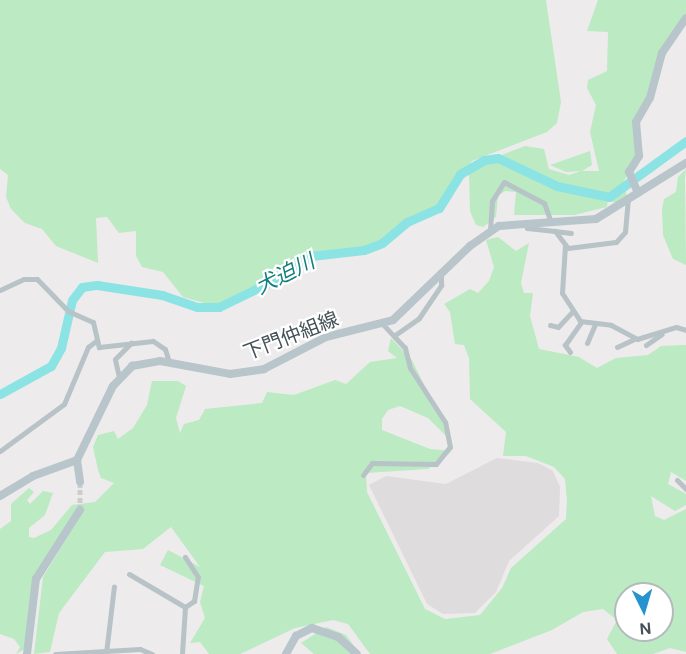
<!DOCTYPE html>
<html>
<head>
<meta charset="utf-8">
<style>
  body { margin:0 }
  #map { position:relative; width:686px; height:654px; overflow:hidden; background:#eeebec; font-family:"DM Sans","Noto Sans JP",sans-serif }
  div>[style] { position:absolute }
  .education>* { inset:0; background:#dfdcdd }
  .green>* { inset:0; background:#bbeac3 }
  .river>* { height:9px; margin:-4.5px; padding:0 4.5px; transform-origin:4.5px; border-radius:4.5px; background:#8be4e3 }
  .street-tunnel>* { height:5px; margin-top:-2.5px; transform-origin:0; background:repeating-linear-gradient(90deg,#ccccce 0 5px,transparent 0 7.5px) }
  .street>* { height:5px; margin:-2.5px; padding:0 2.5px; transform-origin:2.5px; border-radius:2.5px; background:#b7c3c7 }
  .secondary>* { height:8px; margin:-4px; padding:0 4px; transform-origin:4px; border-radius:4px; background:#b8c6cc }
  span { translate:-50% -50%; white-space:nowrap; text-align:center; line-height:1.15; -webkit-text-stroke:4.5px #fff; paint-order:stroke }
  .street-label { font-size:20px; color:#455257 }
  .water-label { font-size:21px; color:#147f7d; font-style:italic }
  .north { position:absolute; left:614px; top:582px; width:60px; height:60px; box-sizing:border-box; background:#fff; border:2px solid #b5babc; border-radius:50%; rotate:175deg; font-size:16px; font-weight:700; line-height:24px; text-align:center; color:#455257 }
  .north::after { content:''; display:block; margin:auto; width:21px; height:27px; background:#2594ce; clip-path:polygon(50% 0,100% 100%,50% 72%,0 100%) }
</style>
</head>
<body>
<div id="map">
  <div class="education">
    <div style="clip-path:polygon(497px 458px,538px 463px,553px 471px,560px 487px,559px 516px,509px 561px,496px 592px,475px 613px,443px 614px,427px 604px,369px 485px,386px 476px,446px 484px)"></div>
  </div>
  <div class="green">
    <div style="clip-path:polygon(0 0,546px 0,561px 102px,557px 123px,547px 132px,472px 161px,445px 200px,386px 243px,355px 251px,329px 250px,285px 278px,261px 284px,245px 298px,226px 306px,208px 304px,183px 297px,163px 272px,142px 267px,136px 256px,136px 231px,119px 233px,107px 217px,96px 218px,98px 263px,56px 246px,42px 229px,25px 223px,11px 209px,6px 197px,8px 175px,0 169px)"></div>
    <div style="clip-path:polygon(598px 0,686px 0,686px 19px,656px 72px,637px 124px,641px 149px,624px 181px,627px 198px,615px 203px,608px 199px,607px 207px,574px 215px,514px 215px,516px 192px,505px 191px,498px 196px,496px 217px,483px 227px,476px 225px,470px 211px,469px 174px,476px 165px,525px 146px,544px 149px,549px 169px,569px 175px,581px 171px,566px 172px,550px 165px,590px 151px,592px 165px,582px 171px,599px 171px,590px 132px,596px 105px,587px 88px,588px 80px,607px 71px,608px 32px,587px 31px)"></div>
    <div style="clip-path:polygon(686px 169px,685px 179px,686px 265px,673px 259px,663px 235px,662px 209px,664px 199px,676px 192px,678px 177px)"></div>
    <div style="clip-path:polygon(evenodd,498px 237px,516px 251px,529px 243px,521px 283px,524px 293px,533px 293px,530px 316px,539px 349px,579px 357px,597px 368px,616px 358px,648px 355px,661px 346px,686px 345px,686px 481px,671px 472px,668px 484px,686px 494px,686px 505px,675px 511px,651px 496px,655px 516px,664px 520px,686px 509px,686px 652px,670px 648px,653px 654px,617px 654px,607px 639px,617px 620px,603px 609px,583px 612px,552px 630px,490px 654px,370px 654px,348px 624px,333px 620px,295px 628px,240px 654px,209px 654px,200px 642px,190px 643px,205px 618px,200px 602px,204px 586px,160px 565px,168px 550px,200px 567px,171px 527px,143px 549px,105px 552px,59px 613px,50px 652px,34px 654px,43px 577px,83px 512px,35px 573px,25px 649px,16px 654px,20px 647px,14px 639px,0 634px,0 529px,11px 521px,11px 504px,29px 488px,34px 492px,27px 500px,30px 504px,43px 491px,53px 493px,45px 515px,29px 528px,29px 537px,34px 538px,51px 530px,72px 505px,95px 502px,114px 483px,101px 478px,98px 470px,93px 447px,98px 435px,114px 431px,118px 439px,133px 428px,147px 405px,152px 381px,178px 381px,186px 386px,176px 418px,180px 433px,184px 424px,199px 420px,205px 409px,262px 403px,267px 392px,294px 395px,335px 380px,346px 384px,370px 362px,397px 358px,388px 351px,391px 338px,412px 360px,452px 442px,428px 418px,400px 406px,388px 410px,382px 419px,382px 430px,430px 449px,452px 451px,428px 469px,366px 473px,367px 492px,425px 609px,445px 619px,480px 615px,502px 588px,511px 568px,566px 519px,567px 500px,565px 479px,554px 467px,526px 456px,503px 456px,506px 432px,470px 399px,469px 358px,464px 345px,455px 344px,450px 312px,444px 304px,470px 289px,478px 293px,489px 281px,494px 267px,486px 240px,498px 237px,626px 594px,662px 594px,662px 630px,626px 630px,626px 594px)"></div>
    <div style="clip-path:polygon(326px 627px,346px 635px,360px 654px,314px 654px,301px 643px)"></div>
  </div>
  <div class="river">
    <div style="left:0;top:394px;width:58px;rotate:-28.8deg"></div>
    <div style="left:51px;top:366px;width:21px;rotate:-61deg"></div>
    <div style="left:61px;top:348px;width:49px;rotate:-77.1deg"></div>
    <div style="left:72px;top:300px;width:16px;rotate:-52deg"></div>
    <div style="left:82px;top:287px;width:15px;rotate:-8deg"></div>
    <div style="left:97px;top:285px;width:66px;rotate:8.7deg"></div>
    <div style="left:162px;top:295px;width:37px;rotate:19deg"></div>
    <div style="left:197px;top:307px;width:22px"></div>
    <div style="left:219px;top:307px;width:64px;rotate:-25.8deg"></div>
    <div style="left:277px;top:279px;width:41px;rotate:-34.1deg"></div>
    <div style="left:311px;top:256px;width:53px;rotate:-6.5deg"></div>
    <div style="left:364px;top:250px;width:19px;rotate:-21deg"></div>
    <div style="left:382px;top:243px;width:33px;rotate:-40deg"></div>
    <div style="left:407px;top:222px;width:35px;rotate:-24deg"></div>
    <div style="left:439px;top:208px;width:40px;rotate:-58deg"></div>
    <div style="left:460px;top:174px;width:28px;rotate:-30deg"></div>
    <div style="left:484px;top:160px;width:14px;rotate:-8deg"></div>
    <div style="left:498px;top:158px;width:65px;rotate:25.4deg"></div>
    <div style="left:557px;top:186px;width:53px;rotate:11.9deg"></div>
    <div style="left:609px;top:197px;width:95px;rotate:-36deg"></div>
  </div>
  <div class="street-tunnel">
    <div style="left:80px;top:482px;width:28px;rotate:90deg"></div>
  </div>
  <div class="street">
    <div style="left:525px;top:223px;width:5px;rotate:68deg"></div>
    <div style="left:527px;top:228px;width:28px;rotate:6deg"></div>
    <div style="left:555px;top:231px;width:21px;rotate:53deg"></div>
    <div style="left:568px;top:248px;width:48px;rotate:-7.1deg"></div>
    <div style="left:616px;top:242px;width:13px;rotate:-48deg"></div>
    <div style="left:625px;top:232px;width:32px;rotate:-85deg"></div>
    <div style="left:490px;top:230px;width:29px;rotate:-86deg"></div>
    <div style="left:492px;top:201px;width:22px;rotate:-58deg"></div>
    <div style="left:504px;top:182px;width:45px;rotate:27.7deg"></div>
    <div style="left:544px;top:203px;width:20px;rotate:70deg"></div>
    <div style="left:555px;top:231px;width:16px;rotate:7deg"></div>
    <div style="left:565px;top:245px;width:48px;rotate:93.6deg"></div>
    <div style="left:562px;top:293px;width:33px;rotate:57deg"></div>
    <div style="left:580px;top:321px;width:31px;rotate:7deg"></div>
    <div style="left:611px;top:325px;width:30px;rotate:28deg"></div>
    <div style="left:637px;top:339px;width:41px;rotate:-17.1deg"></div>
    <div style="left:676px;top:327px;width:10px;rotate:17deg"></div>
    <div style="left:0;top:290px;width:26px;rotate:-25deg"></div>
    <div style="left:24px;top:279px;width:13px"></div>
    <div style="left:37px;top:279px;width:45px;rotate:45.9deg"></div>
    <div style="left:68px;top:311px;width:27px;rotate:24deg"></div>
    <div style="left:93px;top:322px;width:26px;rotate:77deg"></div>
    <div style="left:99px;top:347px;width:54px;rotate:-6.3deg"></div>
    <div style="left:153px;top:341px;width:14px;rotate:34deg"></div>
    <div style="left:165px;top:349px;width:14px;rotate:73deg"></div>
    <div style="left:550px;top:325px;width:8px;rotate:14deg"></div>
    <div style="left:558px;top:327px;width:21px;rotate:-47deg"></div>
    <div style="left:395px;top:335px;width:29px;rotate:-35deg"></div>
    <div style="left:419px;top:318px;width:40px;rotate:-56deg"></div>
    <div style="left:441px;top:285px;width:10px;rotate:-90deg"></div>
    <div style="left:587px;top:343px;width:21px;rotate:-67deg"></div>
    <div style="left:646px;top:345px;width:19px;rotate:-35deg"></div>
    <div style="left:617px;top:347px;width:19px;rotate:-25deg"></div>
    <div style="left:570px;top:352px;width:9px;rotate:-126deg"></div>
    <div style="left:565px;top:345px;width:28px;rotate:-55deg"></div>
    <div style="left:119px;top:377px;width:18px;rotate:-103deg"></div>
    <div style="left:115px;top:359px;width:23px;rotate:-45deg"></div>
    <div style="left:0;top:451px;width:79px;rotate:-36.3deg"></div>
    <div style="left:64px;top:404px;width:62px;rotate:-67.2deg"></div>
    <div style="left:88px;top:347px;width:10px;rotate:-37deg"></div>
    <div style="left:363px;top:475px;width:15px;rotate:-53deg"></div>
    <div style="left:372px;top:463px;width:64px;rotate:0.9deg"></div>
    <div style="left:436px;top:464px;width:22px;rotate:-51deg"></div>
    <div style="left:450px;top:447px;width:25px;rotate:-101deg"></div>
    <div style="left:445px;top:422px;width:64px;rotate:-122.9deg"></div>
    <div style="left:410px;top:368px;width:21px;rotate:-104deg"></div>
    <div style="left:405px;top:348px;width:33px;rotate:-133deg"></div>
    <div style="left:677px;top:480px;width:13px;rotate:45deg"></div>
    <div style="left:129px;top:574px;width:65px;rotate:30.5deg"></div>
    <div style="left:185px;top:607px;width:47px;rotate:93.7deg"></div>
    <div style="left:185px;top:607px;width:11px;rotate:-34deg"></div>
    <div style="left:194px;top:601px;width:24px;rotate:-81deg"></div>
    <div style="left:198px;top:577px;width:24px;rotate:-123deg"></div>
    <div style="left:106px;top:653px;width:67px;rotate:-83.2deg"></div>
    <div style="left:55px;top:654px;width:85px;rotate:-3.4deg"></div>
    <div style="left:140px;top:649px;width:13px;rotate:23deg"></div>
  </div>
  <div class="secondary">
    <div style="left:638px;top:193px;width:23px;rotate:-113deg"></div>
    <div style="left:629px;top:172px;width:19px;rotate:-58deg"></div>
    <div style="left:639px;top:156px;width:34px;rotate:-95deg"></div>
    <div style="left:636px;top:122px;width:28px;rotate:-60deg"></div>
    <div style="left:650px;top:98px;width:47px;rotate:-75.1deg"></div>
    <div style="left:662px;top:53px;width:42px;rotate:-55.6deg"></div>
    <div style="left:77px;top:460px;width:22px;rotate:82deg"></div>
    <div style="left:0;top:496px;width:39px;rotate:-31deg"></div>
    <div style="left:33px;top:476px;width:47px;rotate:-20deg"></div>
    <div style="left:77px;top:460px;width:82px;rotate:-64.1deg"></div>
    <div style="left:113px;top:386px;width:28px;rotate:-46deg"></div>
    <div style="left:132px;top:366px;width:28px;rotate:-10deg"></div>
    <div style="left:160px;top:361px;width:71px;rotate:10.5deg"></div>
    <div style="left:230px;top:374px;width:34px;rotate:-8deg"></div>
    <div style="left:264px;top:369px;width:70px;rotate:-27.3deg"></div>
    <div style="left:326px;top:337px;width:69px;rotate:-14.2deg"></div>
    <div style="left:393px;top:320px;width:107px;rotate:-43.9deg"></div>
    <div style="left:470px;top:246px;width:35px;rotate:-35deg"></div>
    <div style="left:499px;top:226px;width:97px;rotate:-4.1deg"></div>
    <div style="left:596px;top:219px;width:106px;rotate:-31.9deg"></div>
    <div style="left:27px;top:654px;width:76px;rotate:-83.2deg"></div>
    <div style="left:36px;top:579px;width:82px;rotate:-57.5deg"></div>
    <div style="left:286px;top:654px;width:21px;rotate:-61deg"></div>
    <div style="left:296px;top:636px;width:18px;rotate:-27deg"></div>
    <div style="left:312px;top:628px;width:28px;rotate:19deg"></div>
    <div style="left:338px;top:637px;width:25px;rotate:42deg"></div>
  </div>
  <div class="street-label">
    <span style="left:291px;top:336px;rotate:-21deg">下門仲組線</span>
  </div>
  <div class="water-label">
    <span style="left:285px;top:274px;rotate:-27deg">犬迫川</span>
  </div>
  <div class="north">N</div>
</div>
</body>
</html>
